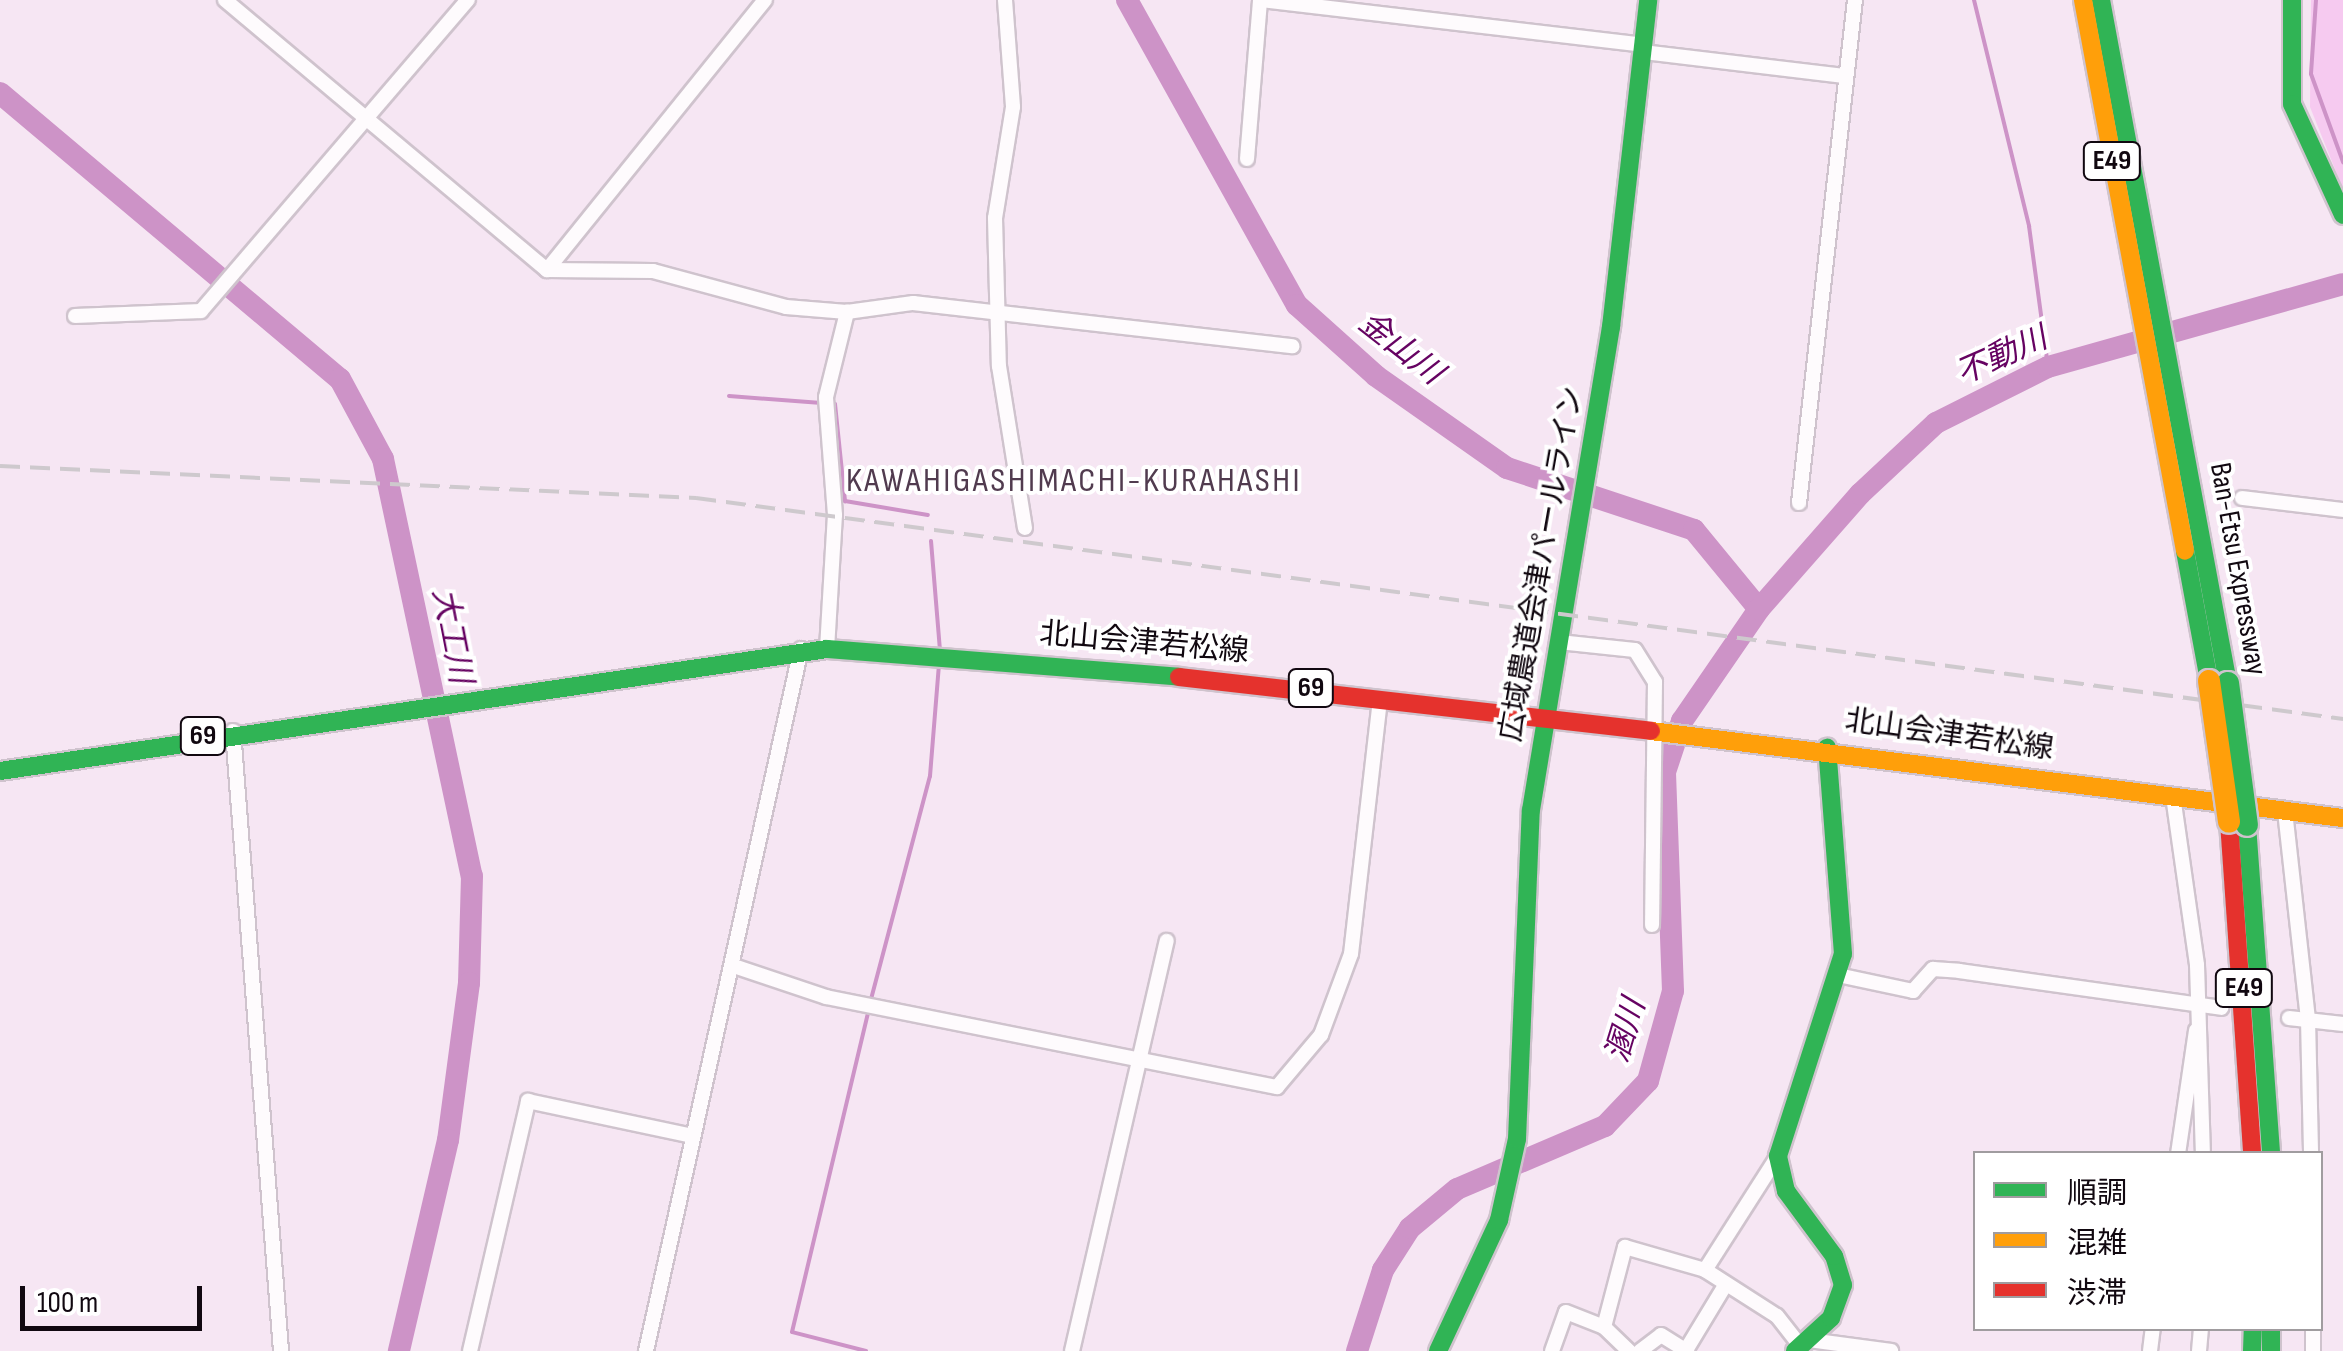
<!DOCTYPE html>
<html>
<head>
<meta charset="utf-8">
<style>
  body { margin:0 }
  #map { position:relative; width:2343px; height:1351px; overflow:hidden; background:#f6e6f3; font-family:"Sofia Sans Condensed","Noto Sans JP",sans-serif }
  div>[style] { position:absolute }
  .green>* { inset:0; background:#f6caf0 }
  .stream>* { height:4px; margin:-2px; padding:0 2px; transform-origin:2px; border-radius:2px; background:#cd93c7 }
  .river>* { height:22px; margin:-11px; padding:0 11px; transform-origin:11px; border-radius:11px; background:#cd93c7 }
  .roads { filter:drop-shadow(2px 0 #cfc3cd) drop-shadow(-2px 0 #cfc3cd) drop-shadow(0 2px #cfc3cd) drop-shadow(0 -2px #cfc3cd) }
  .street>* { height:14px; margin:-7px; padding:0 7px; transform-origin:7px; border-radius:7px; background:#fefbfd }
  .fast>* { height:18px; margin:-9px; padding:0 9px; transform-origin:9px; border-radius:9px; background:#30b455 }
  .slow>* { height:18px; margin:-9px; padding:0 9px; transform-origin:9px; border-radius:9px; background:#ff9f0a }
  .jam>* { height:18px; margin:-9px; padding:0 9px; transform-origin:9px; border-radius:9px; background:#e5322d }
  .rail>* { height:4px; margin-top:-2px; transform-origin:0; background:repeating-linear-gradient(90deg,#cec9cd 0 20px,transparent 0 30px) }
  .bridges { filter:drop-shadow(2px 0 #cfc3cd) drop-shadow(-2px 0 #cfc3cd) drop-shadow(0 2px #cfc3cd) drop-shadow(0 -2px #cfc3cd) }
  .fast-bridge>* { height:22px; margin:-11px; padding:0 11px; transform-origin:11px; border-radius:11px; background:#30b455 }
  .slow-bridge>* { height:22px; margin:-11px; padding:0 11px; transform-origin:11px; border-radius:11px; background:#ff9f0a }
  span { translate:-50% -50%; white-space:nowrap; text-align:center; line-height:1.15; -webkit-text-stroke:8px #fff; paint-order:stroke }
  .shield-label span { padding:2px 8px; background:#fff; border:2px solid; border-radius:8px; -webkit-text-stroke-width:0 }
  .shield-label { font-size:28px; color:#110810; font-weight:700 }
  .street-label { font-size:30px; color:#110810 }
  .water-label { font-size:32px; color:#660362; font-style:italic }
  .quarter-label { font-size:35px; color:#513b4f; letter-spacing:2.5px }
  .legend { position:absolute; left:1973px; top:1151px; width:350px; height:180px; box-sizing:border-box; background:#fff; border:2px solid #a09c9f; margin:0; padding:12px 18px; list-style:none; font-size:30px; color:#110810 }
  .legend li { display:flex; align-items:center; gap:20px; height:50px }
  .legend b { width:50px; border:2px solid #a09c9f }
  .scale { position:absolute; left:20px; top:1286px; width:182px; height:45px; box-sizing:border-box; border:5px solid #110810; border-top:0; padding-left:12px; font-size:30px; line-height:35px; white-space:nowrap; color:#110810; -webkit-text-stroke:8px #fff; paint-order:stroke }
</style>
</head>
<body>
<div id="map">
  <div class="green">
    <div style="clip-path:polygon(2311px 0,2343px 0,2343px 189px,2310px 107px)"></div>
  </div>
  <div class="stream">
    <div style="left:1974px;top:0;width:233px;rotate:76.3deg"></div>
    <div style="left:2029px;top:226px;width:142px;rotate:82.3deg"></div>
    <div style="left:2316px;top:0;width:74px;rotate:93.9deg"></div>
    <div style="left:2311px;top:74px;width:94px;rotate:70deg"></div>
    <div style="left:729px;top:396px;width:106px;rotate:4.3deg"></div>
    <div style="left:835px;top:404px;width:98px;rotate:84.1deg"></div>
    <div style="left:845px;top:501px;width:84px;rotate:9.6deg"></div>
    <div style="left:931px;top:541px;width:110px;rotate:85.3deg"></div>
    <div style="left:870px;top:1003px;width:235px;rotate:-75.2deg"></div>
    <div style="left:930px;top:776px;width:111px;rotate:-85.4deg"></div>
    <div style="left:866px;top:1351px;width:76px;rotate:-165.6deg"></div>
    <div style="left:792px;top:1332px;width:329px;rotate:-76.6deg"></div>
  </div>
  <div class="river">
    <div style="left:1127px;top:0;width:349px;rotate:60.9deg"></div>
    <div style="left:1297px;top:305px;width:106px;rotate:41.9deg"></div>
    <div style="left:1376px;top:376px;width:160px;rotate:35.1deg"></div>
    <div style="left:1507px;top:468px;width:197px;rotate:18.3deg"></div>
    <div style="left:1694px;top:530px;width:102px;rotate:50.6deg"></div>
    <div style="left:0;top:93px;width:444px;rotate:40.1deg"></div>
    <div style="left:340px;top:379px;width:91px;rotate:61.7deg"></div>
    <div style="left:383px;top:459px;width:426px;rotate:78deg"></div>
    <div style="left:472px;top:876px;width:107px;rotate:91.6deg"></div>
    <div style="left:469px;top:983px;width:158px;rotate:97.6deg"></div>
    <div style="left:448px;top:1140px;width:217px;rotate:103.1deg"></div>
    <div style="left:1357px;top:1351px;width:85px;rotate:-72.2deg"></div>
    <div style="left:1383px;top:1270px;width:50px;rotate:-57.3deg"></div>
    <div style="left:1410px;top:1228px;width:61px;rotate:-39.7deg"></div>
    <div style="left:1457px;top:1189px;width:161px;rotate:-23.1deg"></div>
    <div style="left:1605px;top:1126px;width:62px;rotate:-46.3deg"></div>
    <div style="left:1648px;top:1081px;width:93px;rotate:-74.5deg"></div>
    <div style="left:1673px;top:991px;width:219px;rotate:-92.1deg"></div>
    <div style="left:1665px;top:772px;width:54px;rotate:-71.6deg"></div>
    <div style="left:1682px;top:721px;width:136px;rotate:-55.5deg"></div>
    <div style="left:1759px;top:609px;width:153px;rotate:-48.7deg"></div>
    <div style="left:1860px;top:494px;width:104px;rotate:-43.1deg"></div>
    <div style="left:1936px;top:423px;width:125px;rotate:-26.6deg"></div>
    <div style="left:2048px;top:367px;width:306px;rotate:-15.7deg"></div>
  </div>
  <div class="roads">
    <div class="street">
      <div style="left:225px;top:0;width:420px;rotate:40deg"></div>
      <div style="left:547px;top:270px;width:106px;rotate:0.5deg"></div>
      <div style="left:653px;top:271px;width:138px;rotate:15.1deg"></div>
      <div style="left:786px;top:307px;width:61px;rotate:4.7deg"></div>
      <div style="left:1005px;top:0;width:107px;rotate:85.7deg"></div>
      <div style="left:1013px;top:107px;width:112px;rotate:99.2deg"></div>
      <div style="left:995px;top:218px;width:148px;rotate:88.5deg"></div>
      <div style="left:999px;top:366px;width:164px;rotate:80.9deg"></div>
      <div style="left:1262px;top:0;width:385px;rotate:6.7deg"></div>
      <div style="left:1643px;top:52px;width:202px;rotate:6.8deg"></div>
      <div style="left:1247px;top:159px;width:160px;rotate:-85.3deg"></div>
      <div style="left:547px;top:270px;width:347px;rotate:-51.1deg"></div>
      <div style="left:75px;top:316px;width:126px;rotate:-2.3deg"></div>
      <div style="left:201px;top:311px;width:410px;rotate:-49.4deg"></div>
      <div style="left:2242px;top:498px;width:102px;rotate:6.8deg"></div>
      <div style="left:1799px;top:503px;width:506px;rotate:-83.65deg"></div>
      <div style="left:1559px;top:642px;width:76px;rotate:6deg"></div>
      <div style="left:1635px;top:650px;width:38px;rotate:58deg"></div>
      <div style="left:1655px;top:682px;width:243px;rotate:90.7deg"></div>
      <div style="left:827px;top:649px;width:134px;rotate:-86.6deg"></div>
      <div style="left:835px;top:515px;width:118px;rotate:-94.4deg"></div>
      <div style="left:826px;top:397px;width:88px;rotate:-76.1deg"></div>
      <div style="left:847px;top:312px;width:67px;rotate:-7.8deg"></div>
      <div style="left:913px;top:303px;width:382px;rotate:6.5deg"></div>
      <div style="left:233px;top:731px;width:622px;rotate:85.57deg"></div>
      <div style="left:2173px;top:796px;width:171px;rotate:81.9deg"></div>
      <div style="left:2197px;top:965px;width:189px;rotate:88.2deg"></div>
      <div style="left:2285px;top:811px;width:209px;rotate:83.7deg"></div>
      <div style="left:2308px;top:1019px;width:135px;rotate:88.7deg"></div>
      <div style="left:734px;top:966px;width:97px;rotate:18.6deg"></div>
      <div style="left:826px;top:997px;width:460px;rotate:11.3deg"></div>
      <div style="left:1277px;top:1087px;width:68px;rotate:-49.8deg"></div>
      <div style="left:1321px;top:1035px;width:86px;rotate:-69.7deg"></div>
      <div style="left:1351px;top:954px;width:255px;rotate:-83.5deg"></div>
      <div style="left:1838px;top:975px;width:77px;rotate:12deg"></div>
      <div style="left:1913px;top:991px;width:30px;rotate:-48deg"></div>
      <div style="left:1933px;top:969px;width:26px;rotate:4deg"></div>
      <div style="left:1959px;top:971px;width:265px;rotate:8deg"></div>
      <div style="left:2289px;top:1018px;width:54px;rotate:6.3deg"></div>
      <div style="left:2178px;top:1154px;width:125px;rotate:-81.7deg"></div>
      <div style="left:1705px;top:1270px;width:135px;rotate:-57.4deg"></div>
      <div style="left:1604px;top:1327px;width:83px;rotate:-75.3deg"></div>
      <div style="left:1625px;top:1247px;width:83px;rotate:16deg"></div>
      <div style="left:1705px;top:1270px;width:85px;rotate:32.6deg"></div>
      <div style="left:1777px;top:1316px;width:37px;rotate:52deg"></div>
      <div style="left:2313px;top:1328px;width:23px;rotate:90deg"></div>
      <div style="left:1809px;top:1340px;width:83px;rotate:7.6deg"></div>
      <div style="left:1686px;top:1350px;width:77px;rotate:-58.8deg"></div>
      <div style="left:470px;top:1351px;width:257px;rotate:-76.9deg"></div>
      <div style="left:528px;top:1101px;width:168px;rotate:12deg"></div>
      <div style="left:646px;top:1351px;width:719px;rotate:-77.55deg"></div>
      <div style="left:1072px;top:1351px;width:421px;rotate:-77deg"></div>
      <div style="left:1552px;top:1351px;width:41px;rotate:-70.3deg"></div>
      <div style="left:1566px;top:1312px;width:41px;rotate:21.5deg"></div>
      <div style="left:1604px;top:1327px;width:35px;rotate:44deg"></div>
      <div style="left:1640px;top:1351px;width:26px;rotate:-37deg"></div>
      <div style="left:1661px;top:1335px;width:31px;rotate:32deg"></div>
      <div style="left:2150px;top:1351px;width:23px;rotate:-83deg"></div>
      <div style="left:2199px;top:1351px;width:23px;rotate:-85deg"></div>
    </div>
    <div class="fast">
      <div style="left:2101px;top:0;width:695px;rotate:79.47deg"></div>
      <div style="left:2292px;top:0;width:104px;rotate:90deg"></div>
      <div style="left:2292px;top:104px;width:122px;rotate:65.3deg"></div>
      <div style="left:2185px;top:551px;width:132px;rotate:79.5deg"></div>
      <div style="left:0;top:771px;width:836px;rotate:-8.39deg"></div>
      <div style="left:827px;top:649px;width:353px;rotate:4.5deg"></div>
      <div style="left:2247px;top:825px;width:330px;rotate:85.8deg"></div>
      <div style="left:2271px;top:1328px;width:23px;rotate:90deg"></div>
      <div style="left:1438px;top:1351px;width:145px;rotate:-65deg"></div>
      <div style="left:1499px;top:1220px;width:83px;rotate:-77.5deg"></div>
      <div style="left:1517px;top:1139px;width:329px;rotate:-87.6deg"></div>
      <div style="left:1531px;top:810px;width:490px;rotate:-80.6deg"></div>
      <div style="left:1611px;top:327px;width:329px;rotate:-83.5deg"></div>
      <div style="left:1795px;top:1351px;width:49px;rotate:-42.5deg"></div>
      <div style="left:1831px;top:1318px;width:35px;rotate:-70deg"></div>
      <div style="left:1843px;top:1285px;width:30px;rotate:-107deg"></div>
      <div style="left:1834px;top:1256px;width:81px;rotate:-126.4deg"></div>
      <div style="left:1786px;top:1191px;width:36px;rotate:-103deg"></div>
      <div style="left:1778px;top:1156px;width:212px;rotate:-72.2deg"></div>
      <div style="left:1843px;top:954px;width:207px;rotate:-94.4deg"></div>
      <div style="left:2252px;top:1351px;width:23px;rotate:-88deg"></div>
    </div>
    <div class="slow">
      <div style="left:2083px;top:0;width:560px;rotate:79.51deg"></div>
      <div style="left:1651px;top:731px;width:697px;rotate:7.17deg"></div>
    </div>
    <div class="jam">
      <div style="left:1179px;top:677px;width:475px;rotate:6.5deg"></div>
      <div style="left:2229px;top:822px;width:333px;rotate:86deg"></div>
    </div>
  </div>
  <div class="rail">
    <div style="left:0;top:466px;width:697px;rotate:2.63deg"></div>
    <div style="left:696px;top:498px;width:1662px;rotate:7.64deg"></div>
  </div>
  <div class="bridges">
    <div class="fast-bridge">
      <div style="left:2228px;top:683px;width:143px;rotate:82.4deg"></div>
    </div>
    <div class="slow-bridge">
      <div style="left:2209px;top:681px;width:142px;rotate:81.9deg"></div>
    </div>
  </div>
  <div class="shield-label">
    <span style="left:2112px;top:161px">E49</span>
    <span style="left:1311px;top:688px">69</span>
    <span style="left:203px;top:736px">69</span>
    <span style="left:2244px;top:988px">E49</span>
  </div>
  <div class="street-label">
    <span style="left:1542px;top:564px;rotate:-80deg">広域農道会津パールライン</span>
    <span style="left:2238px;top:569px;rotate:80deg">Ban-Etsu Expressway</span>
    <span style="left:1144px;top:643px;rotate:5deg">北山会津若松線</span>
    <span style="left:1949px;top:735px;rotate:8deg">北山会津若松線</span>
  </div>
  <div class="water-label">
    <span style="left:1400px;top:349px;rotate:38deg">金山川</span>
    <span style="left:2002px;top:357px;rotate:-24deg">不動川</span>
    <span style="left:451px;top:636px;rotate:79deg">大工川</span>
    <span style="left:1627px;top:1031px;rotate:-73deg">溷川</span>
  </div>
  <div class="quarter-label">
    <span style="left:1074px;top:481px">KAWAHIGASHIMACHI-KURAHASHI</span>
  </div>
  <ul class="legend">
  <li><b style="height:12px;background:#30b455"></b>順調</li>
  <li><b style="height:12px;background:#ff9f0a"></b>混雑</li>
  <li><b style="height:12px;background:#e5322d"></b>渋滞</li>
  </ul>
  <div class="scale">100 m</div>
</div>
</body>
</html>
